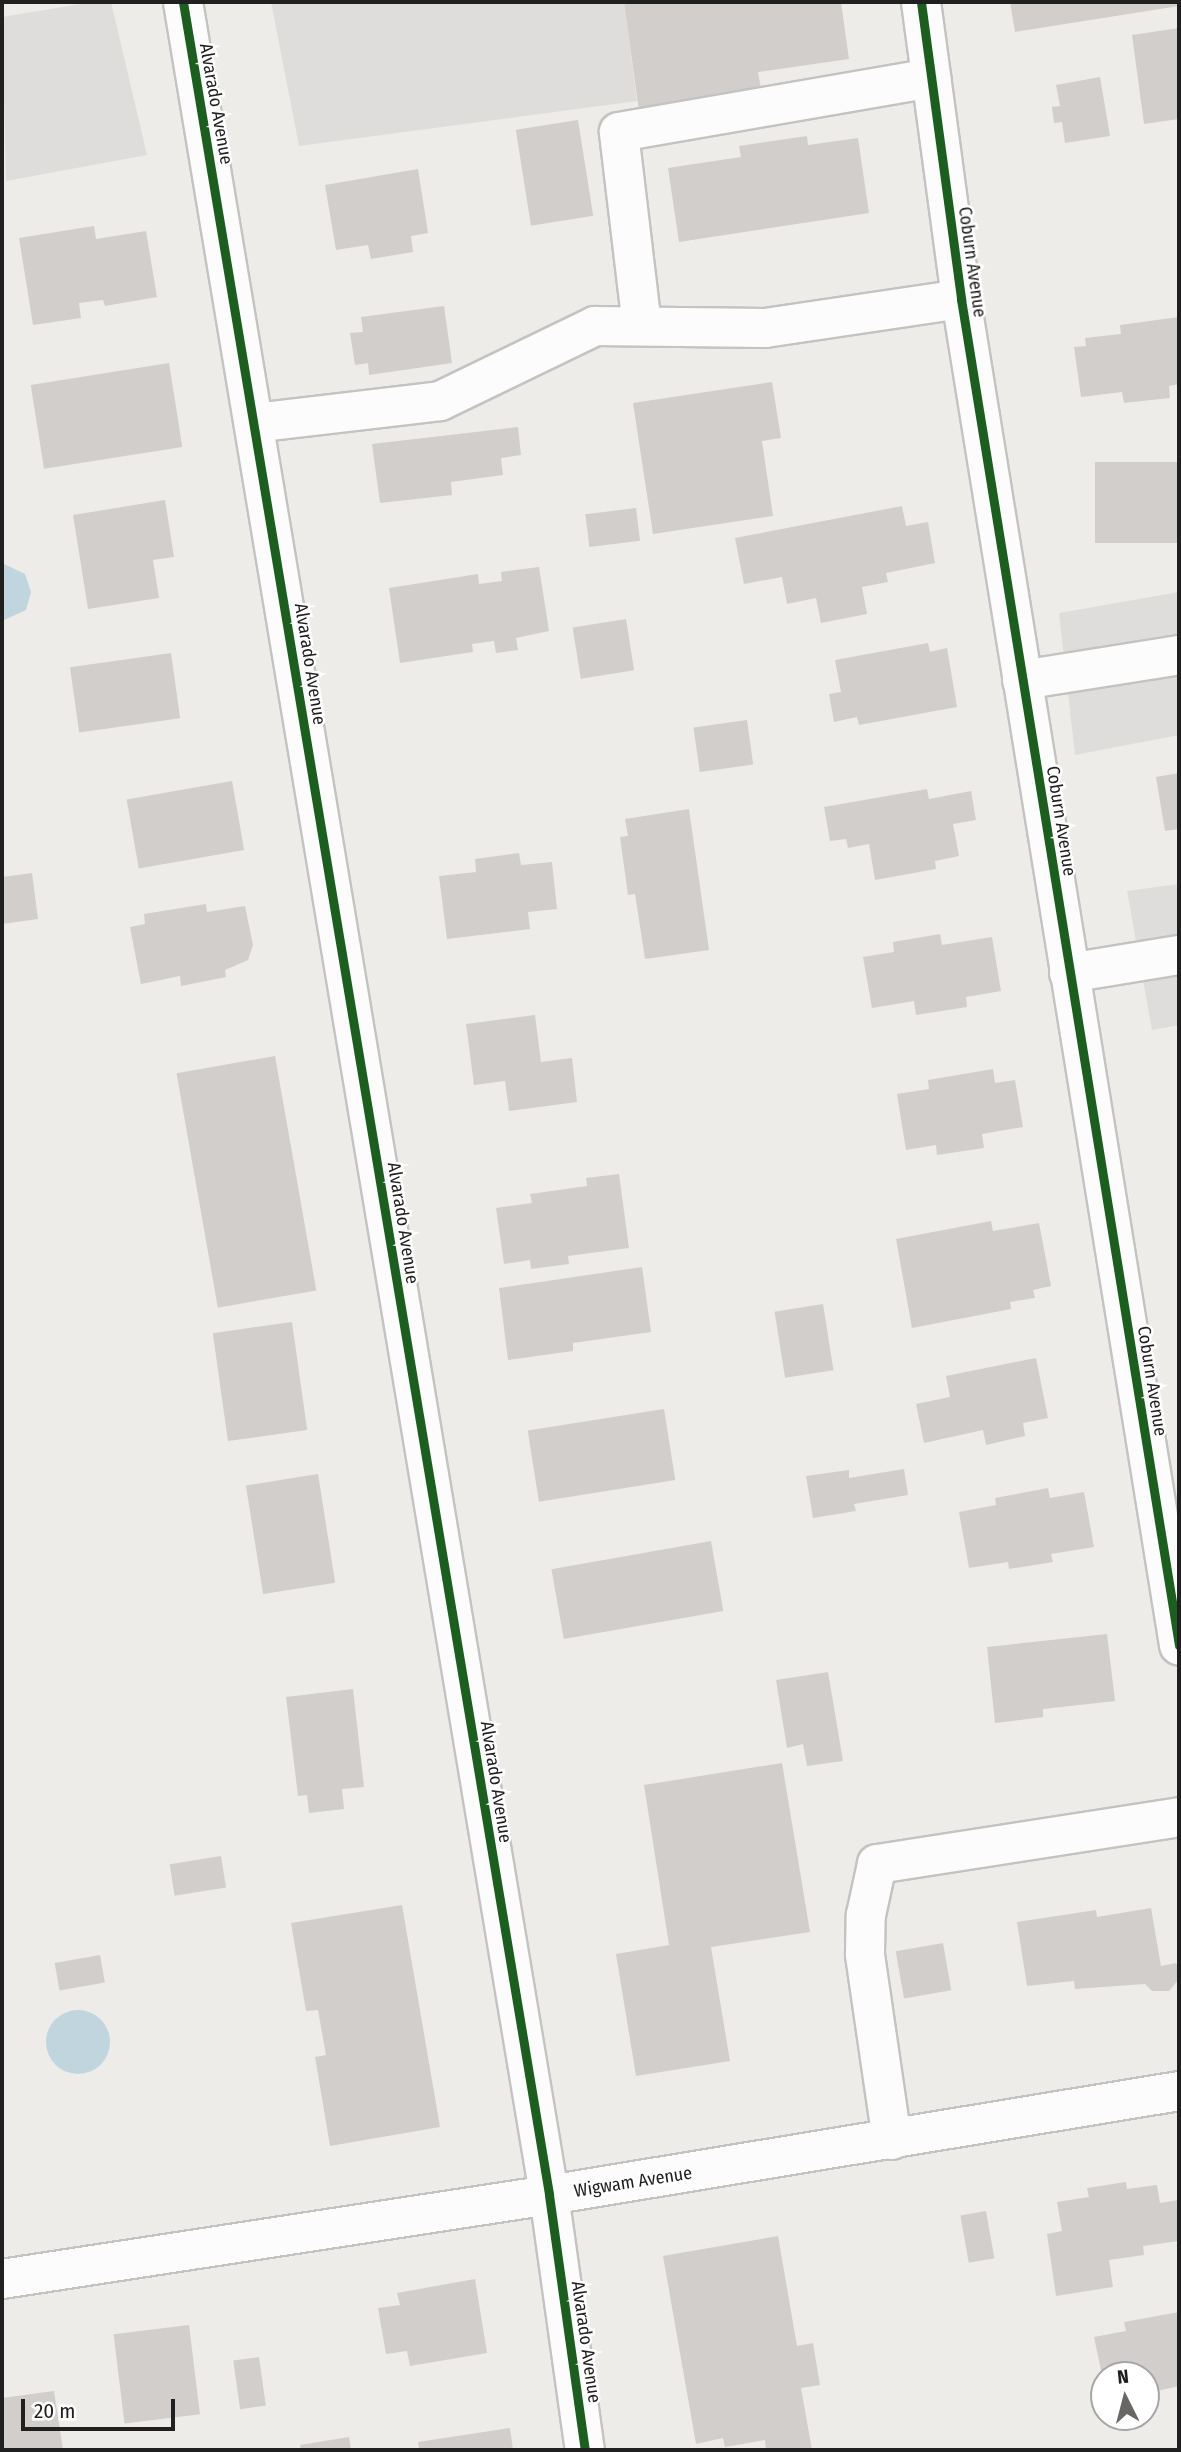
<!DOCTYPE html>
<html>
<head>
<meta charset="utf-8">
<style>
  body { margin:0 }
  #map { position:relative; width:1181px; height:2452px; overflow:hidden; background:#eeece9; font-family:"Fira Sans Condensed",sans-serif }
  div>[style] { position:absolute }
  .parking>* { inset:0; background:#dedddc }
  .water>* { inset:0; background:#c0d5de }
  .round { border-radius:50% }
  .building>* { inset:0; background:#d1cecc; transform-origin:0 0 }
  .roads { filter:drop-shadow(2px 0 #c4c3c1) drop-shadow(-2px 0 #c4c3c1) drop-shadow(0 2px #c4c3c1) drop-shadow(0 -2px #c4c3c1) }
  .minor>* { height:38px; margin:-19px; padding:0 19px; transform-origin:19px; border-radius:19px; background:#fcfcfc }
  .cycleway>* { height:9px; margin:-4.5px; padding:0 4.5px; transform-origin:4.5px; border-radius:4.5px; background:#1b5e20 }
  span { translate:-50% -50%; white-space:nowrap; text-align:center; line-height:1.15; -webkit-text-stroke:5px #fff; paint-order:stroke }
  .street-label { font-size:18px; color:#202020 }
  .frame { position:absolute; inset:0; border:4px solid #202020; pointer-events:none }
  .north { position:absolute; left:1090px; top:2361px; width:70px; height:70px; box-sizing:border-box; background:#fff; border:2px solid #a6a6a6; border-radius:50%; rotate:354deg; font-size:19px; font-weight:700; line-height:28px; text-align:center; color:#202020 }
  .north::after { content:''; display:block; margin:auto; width:24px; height:32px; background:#686766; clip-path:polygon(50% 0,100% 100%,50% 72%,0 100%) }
  .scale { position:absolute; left:21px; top:2399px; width:154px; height:32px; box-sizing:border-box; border:4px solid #202020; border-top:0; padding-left:9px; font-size:21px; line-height:24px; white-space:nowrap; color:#202020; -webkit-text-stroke:5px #fff; paint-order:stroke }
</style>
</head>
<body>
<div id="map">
  <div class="parking">
    <div style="clip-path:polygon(93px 2px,111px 2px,147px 155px,6px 181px,2px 17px)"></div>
    <div style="clip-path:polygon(271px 2px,624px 2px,637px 101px,299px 146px)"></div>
    <div style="clip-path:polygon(1179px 592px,1179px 735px,1075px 755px,1059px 613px)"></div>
    <div style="clip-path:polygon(1179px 884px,1179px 1025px,1152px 1030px,1127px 891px)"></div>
  </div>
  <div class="water">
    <div style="clip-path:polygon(2px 563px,25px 574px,31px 592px,26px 610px,2px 621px)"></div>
    <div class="round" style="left:46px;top:2010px;width:64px;height:64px"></div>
  </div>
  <div class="building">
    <div style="clip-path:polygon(624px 2px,841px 2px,849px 59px,758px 72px,762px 94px,639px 111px)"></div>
    <div style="clip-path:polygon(1010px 2px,1179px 2px,1179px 6px,1015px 32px)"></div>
    <div style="clip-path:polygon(1179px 28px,1179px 119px,1144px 124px,1132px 35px)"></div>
    <div style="clip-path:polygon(1100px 77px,1110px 136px,1065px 143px,1062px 122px,1054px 123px,1052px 107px,1060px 106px,1056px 85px)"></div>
    <div style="left:578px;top:120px;width:97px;height:63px;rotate:81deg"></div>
    <div style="clip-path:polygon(807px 136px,808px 145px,858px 138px,869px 213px,679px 242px,668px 168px,741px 157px,739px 146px)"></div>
    <div style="clip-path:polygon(418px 169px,428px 233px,411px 236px,413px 252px,371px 259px,368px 245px,336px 250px,325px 185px)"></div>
    <div style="clip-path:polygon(94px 226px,96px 239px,146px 231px,157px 297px,105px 306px,103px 300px,79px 303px,81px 318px,33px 325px,19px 238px)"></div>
    <div style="clip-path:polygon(444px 306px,452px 363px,369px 375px,368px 363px,355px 365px,350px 333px,363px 332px,361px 317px)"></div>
    <div style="clip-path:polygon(1179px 317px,1179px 384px,1169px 386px,1170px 398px,1124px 403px,1122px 392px,1081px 397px,1074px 347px,1086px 346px,1085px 338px,1121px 334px,1120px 325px)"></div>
    <div style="left:169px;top:363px;width:85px;height:140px;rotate:81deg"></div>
    <div style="clip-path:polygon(772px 382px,781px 438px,762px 441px,773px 516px,653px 534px,633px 403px)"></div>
    <div style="clip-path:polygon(518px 427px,521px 455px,501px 458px,503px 475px,451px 482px,452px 495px,380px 503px,372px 444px)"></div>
    <div style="left:1179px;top:462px;width:81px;height:84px;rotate:90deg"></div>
    <div style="clip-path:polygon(165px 500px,174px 557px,153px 560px,159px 598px,88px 609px,73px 515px)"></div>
    <div style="clip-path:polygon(902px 506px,906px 526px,928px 522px,935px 563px,886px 573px,888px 582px,862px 587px,867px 614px,821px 623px,816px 598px,787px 604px,782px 577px,744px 584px,735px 538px)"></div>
    <div style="left:636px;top:508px;width:33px;height:51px;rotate:83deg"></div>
    <div style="clip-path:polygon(539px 567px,549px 631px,516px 638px,518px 650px,496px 653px,494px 641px,472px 644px,473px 652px,400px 663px,389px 588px,478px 574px,479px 584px,502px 581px,501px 572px)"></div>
    <div style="left:626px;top:619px;width:52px;height:54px;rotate:81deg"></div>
    <div style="clip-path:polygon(928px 643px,930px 652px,947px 648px,957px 707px,859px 725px,857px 717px,834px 722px,829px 694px,841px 692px,835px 660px)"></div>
    <div style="left:171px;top:653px;width:66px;height:102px;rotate:82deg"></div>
    <div style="left:747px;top:720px;width:45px;height:54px;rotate:82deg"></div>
    <div style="clip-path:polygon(1179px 773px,1179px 829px,1165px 831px,1156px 777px)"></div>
    <div style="left:232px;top:781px;width:70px;height:107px;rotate:80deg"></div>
    <div style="clip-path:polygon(927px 789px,929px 799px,971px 791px,976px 820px,953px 824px,959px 856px,935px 861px,936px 869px,875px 880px,869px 844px,848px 848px,846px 839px,830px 841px,824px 807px)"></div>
    <div style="clip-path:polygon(689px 809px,709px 950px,645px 959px,635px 894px,628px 895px,620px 837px,628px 836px,625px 819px)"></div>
    <div style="clip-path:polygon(519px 853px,521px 865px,552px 862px,557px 909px,528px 912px,530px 929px,447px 939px,439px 876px,476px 872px,475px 859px)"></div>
    <div style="clip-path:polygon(32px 873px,38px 919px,2px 924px,2px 877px)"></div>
    <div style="clip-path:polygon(206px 904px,207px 912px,245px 906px,253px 945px,248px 960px,225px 970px,226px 977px,181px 986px,180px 976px,141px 984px,130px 927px,145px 924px,144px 914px)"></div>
    <div style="clip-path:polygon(940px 934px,942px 945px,992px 937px,1001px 991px,966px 997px,967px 1007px,916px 1015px,914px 1001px,872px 1008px,863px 957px,894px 952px,893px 942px)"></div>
    <div style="clip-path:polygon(535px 1015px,541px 1062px,572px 1058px,577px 1102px,509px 1111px,505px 1081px,474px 1085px,466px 1024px)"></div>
    <div style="left:275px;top:1056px;width:238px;height:100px;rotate:80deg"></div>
    <div style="clip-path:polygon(993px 1069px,995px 1083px,1015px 1080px,1023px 1127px,982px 1134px,984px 1148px,937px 1155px,936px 1145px,906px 1150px,897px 1094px,929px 1089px,928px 1080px)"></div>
    <div style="clip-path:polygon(619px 1174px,629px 1248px,568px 1256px,569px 1264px,531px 1269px,530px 1260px,504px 1264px,496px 1208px,532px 1203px,530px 1194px,587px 1186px,586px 1178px)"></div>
    <div style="clip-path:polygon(991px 1221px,993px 1231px,1039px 1223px,1051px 1286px,1033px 1290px,1035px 1298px,1010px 1302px,1011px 1309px,912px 1328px,896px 1239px)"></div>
    <div style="clip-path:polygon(642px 1267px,651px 1332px,573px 1343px,573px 1351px,508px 1360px,499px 1288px)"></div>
    <div style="left:823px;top:1304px;width:67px;height:49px;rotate:81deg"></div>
    <div style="left:292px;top:1322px;width:109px;height:80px;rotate:82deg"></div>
    <div style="clip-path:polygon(1036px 1358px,1048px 1418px,1023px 1423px,1025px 1436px,986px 1445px,983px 1430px,924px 1443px,916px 1404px,950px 1397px,946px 1376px)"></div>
    <div style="left:664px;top:1409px;width:72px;height:138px;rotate:81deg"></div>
    <div style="clip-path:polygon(904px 1469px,908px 1495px,854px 1504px,856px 1511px,813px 1518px,806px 1476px,849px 1470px,849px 1478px)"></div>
    <div style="left:318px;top:1474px;width:110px;height:73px;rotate:81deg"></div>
    <div style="clip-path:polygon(1048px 1488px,1050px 1498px,1084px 1492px,1094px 1547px,1051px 1554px,1053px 1562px,1009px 1569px,1008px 1562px,969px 1568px,959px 1512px,996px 1505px,995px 1498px)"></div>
    <div style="left:711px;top:1541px;width:71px;height:162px;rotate:80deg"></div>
    <div style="clip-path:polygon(1107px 1634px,1115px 1701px,1043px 1709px,1043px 1717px,995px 1723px,987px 1647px)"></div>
    <div style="clip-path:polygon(828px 1672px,843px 1761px,807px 1766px,803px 1744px,787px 1748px,776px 1680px)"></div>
    <div style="clip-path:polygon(353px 1689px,364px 1787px,342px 1789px,344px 1809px,309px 1813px,307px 1795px,298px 1796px,286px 1697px)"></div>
    <div style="clip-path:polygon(782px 1763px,810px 1932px,711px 1947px,730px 2061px,636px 2076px,616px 1954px,669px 1945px,644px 1785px)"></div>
    <div style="left:221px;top:1856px;width:32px;height:52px;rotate:81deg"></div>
    <div style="clip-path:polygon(402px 1905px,440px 2127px,330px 2146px,315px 2057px,326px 2055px,318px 2010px,306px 2011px,291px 1923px)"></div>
    <div style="clip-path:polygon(1151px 1908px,1161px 1966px,1176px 1963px,1179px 1969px,1179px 1979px,1169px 1991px,1152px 1991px,1145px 1984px,1075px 1989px,1074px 1981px,1027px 1986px,1017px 1922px,1096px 1910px,1097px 1917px)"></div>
    <div style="left:943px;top:1943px;width:48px;height:48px;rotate:80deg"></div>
    <div style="left:100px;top:1955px;width:28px;height:46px;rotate:80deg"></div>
    <div style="clip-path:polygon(1126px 2182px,1127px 2189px,1157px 2185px,1160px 2203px,1178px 2200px,1179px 2241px,1143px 2246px,1144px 2255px,1109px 2260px,1113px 2287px,1056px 2296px,1047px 2234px,1062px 2231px,1057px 2202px,1089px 2197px,1087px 2188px)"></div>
    <div style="left:986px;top:2211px;width:48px;height:26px;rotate:80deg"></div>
    <div style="clip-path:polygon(778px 2236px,797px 2346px,813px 2343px,820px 2385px,801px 2388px,812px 2450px,766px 2450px,765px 2440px,725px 2447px,723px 2438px,696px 2444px,663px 2256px)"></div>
    <div style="clip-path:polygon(475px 2279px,487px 2353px,410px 2366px,407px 2351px,386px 2354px,378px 2308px,400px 2305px,397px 2293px)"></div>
    <div style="clip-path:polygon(1179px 2312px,1179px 2386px,1157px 2391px,1158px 2398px,1146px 2401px,1146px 2375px,1102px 2375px,1094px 2337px,1126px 2331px,1124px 2322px)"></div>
    <div style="left:189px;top:2325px;width:90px;height:76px;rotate:83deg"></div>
    <div style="left:259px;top:2357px;width:49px;height:26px;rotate:82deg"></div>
    <div style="clip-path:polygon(54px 2391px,63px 2450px,2px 2450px,2px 2398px)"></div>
    <div style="clip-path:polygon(510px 2428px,513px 2450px,419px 2450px,418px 2442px)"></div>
    <div style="clip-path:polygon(349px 2437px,351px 2450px,301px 2450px,300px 2445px)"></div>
  </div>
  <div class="roads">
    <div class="minor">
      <div style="left:183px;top:2px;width:2223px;rotate:80.52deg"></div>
      <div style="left:549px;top:2195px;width:258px;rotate:82deg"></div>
      <div style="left:921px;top:2px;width:300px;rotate:82.3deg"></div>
      <div style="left:961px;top:299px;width:1364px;rotate:80.8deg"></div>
      <div style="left:642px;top:326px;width:195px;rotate:-96.8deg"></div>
      <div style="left:619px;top:132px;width:317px;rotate:-9.8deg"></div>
      <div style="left:254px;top:423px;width:187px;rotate:-6.7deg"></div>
      <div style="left:440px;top:401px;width:172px;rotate:-25.8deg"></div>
      <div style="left:595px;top:326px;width:170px;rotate:0.7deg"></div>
      <div style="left:765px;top:328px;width:198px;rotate:-8.4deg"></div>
      <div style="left:1022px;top:680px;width:159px;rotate:-9deg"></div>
      <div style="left:1069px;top:973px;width:111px;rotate:-9.3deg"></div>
      <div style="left:892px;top:2140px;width:188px;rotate:-98.3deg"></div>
      <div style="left:865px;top:1954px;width:39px;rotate:-89deg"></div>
      <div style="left:866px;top:1915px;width:52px;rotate:-77.8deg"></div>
      <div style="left:877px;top:1864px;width:306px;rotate:-8.8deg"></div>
      <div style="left:2px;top:2279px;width:553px;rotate:-8.73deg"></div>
      <div style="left:549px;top:2195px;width:639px;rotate:-9.37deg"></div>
    </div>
  </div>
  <div class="cycleway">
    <div style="left:183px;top:2px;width:2223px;rotate:80.52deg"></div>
    <div style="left:549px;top:2195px;width:258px;rotate:82deg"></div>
    <div style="left:921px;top:2px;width:300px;rotate:82.3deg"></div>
    <div style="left:961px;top:299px;width:1364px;rotate:80.8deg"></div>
  </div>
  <div class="street-label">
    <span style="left:216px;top:104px;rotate:80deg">Alvarado Avenue</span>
    <span style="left:972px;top:262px;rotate:82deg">Coburn Avenue</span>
    <span style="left:310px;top:664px;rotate:81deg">Alvarado Avenue</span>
    <span style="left:1061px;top:821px;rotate:81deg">Coburn Avenue</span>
    <span style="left:403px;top:1223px;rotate:81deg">Alvarado Avenue</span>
    <span style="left:1152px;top:1381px;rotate:81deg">Coburn Avenue</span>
    <span style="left:496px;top:1782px;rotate:81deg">Alvarado Avenue</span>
    <span style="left:633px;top:2182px;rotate:-9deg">Wigwam Avenue</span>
    <span style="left:586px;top:2342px;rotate:82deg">Alvarado Avenue</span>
  </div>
  <div class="frame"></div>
  <div class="north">N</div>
  <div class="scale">20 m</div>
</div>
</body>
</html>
